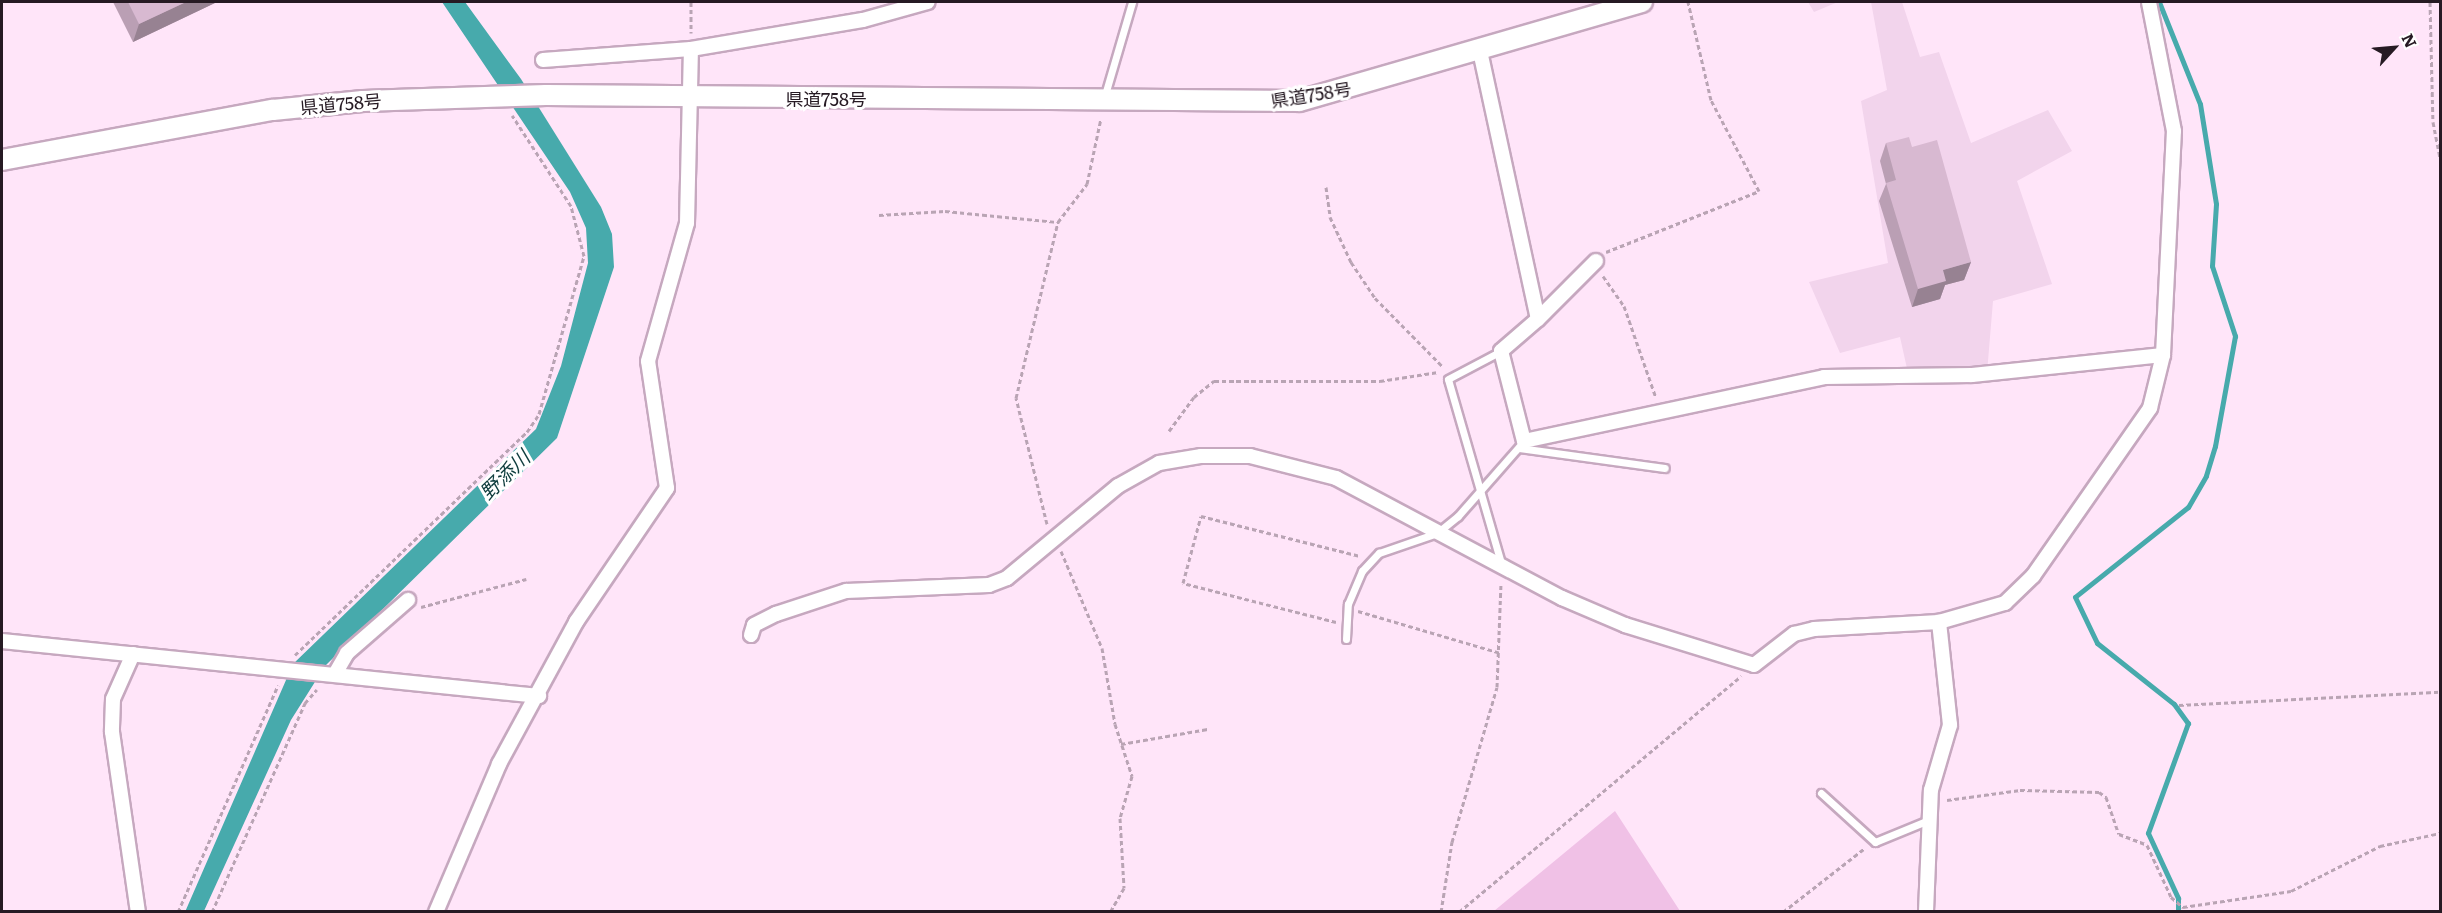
<!DOCTYPE html>
<html>
<head>
<meta charset="utf-8">
<style>
  body { margin:0 }
  #map { position:relative; width:2442px; height:913px; overflow:hidden; background:#ffe5f9; font-family:Literata,"Noto Sans JP",serif }
  div>[style] { position:absolute }
  .built>* { inset:0; background:#f2d4ec }
  .green>* { inset:0; background:#f0c1e6 }
  .water>* { inset:0; background:#47aaac }
  .stream>* { height:5px; margin:-2.5px; padding:0 2.5px; transform-origin:2.5px; border-radius:2.5px; background:#47aaac }
  .path>* { height:3px; margin-top:-1.5px; transform-origin:0; background:repeating-linear-gradient(90deg,#b9a4b4 0 4.5px,transparent 0 7.5px) }
  .roads { filter:drop-shadow(2px 0 #c6a8bf) drop-shadow(-2px 0 #c6a8bf) drop-shadow(0 2px #c6a8bf) drop-shadow(0 -2px #c6a8bf) }
  .service>* { height:7px; margin:-3.5px; padding:0 3.5px; transform-origin:3.5px; border-radius:3.5px; background:#fff }
  .minor>* { height:14px; margin:-7px; padding:0 7px; transform-origin:7px; border-radius:7px; background:#fff }
  .secondary>* { height:20px; margin:-10px; padding:0 10px; transform-origin:10px; border-radius:10px; background:#fff }
  .wall>* { inset:0; background:#ba9fb4 }
  .shaded-wall>* { inset:0; background:#978292 }
  .building>* { inset:0; background:#d8b9d1 }
  span { translate:-50% -50%; white-space:nowrap; text-align:center; line-height:1.15; -webkit-text-stroke:6px #fff; paint-order:stroke }
  .street-label { font-size:18px; color:#261a23 }
  .water-label { font-size:20px; color:#0f3d3e; font-style:italic }
  .frame { position:absolute; inset:0; border:3px solid #261a23; pointer-events:none }
  .north { position:absolute; left:2364px; top:18px; width:60px; height:60px; -webkit-text-stroke:4px #fff; paint-order:stroke; rotate:64deg; font-size:16px; font-weight:700; line-height:24px; text-align:center; color:#261a23 }
  .north::after { content:''; display:block; margin:auto; width:21px; height:27px; background:#261a23; clip-path:polygon(50% 0,100% 100%,50% 72%,0 100%) }
</style>
</head>
<body>
<div id="map">
  <div class="built">
    <div style="clip-path:polygon(1808px 2px,1838px 2px,1814px 12px)"></div>
    <div style="clip-path:polygon(1871px 2px,1902px 2px,1920px 57px,1939px 52px,1971px 143px,2048px 110px,2072px 151px,2017px 181px,2052px 284px,1993px 301px,1987px 373px,1908px 373px,1900px 337px,1840px 353px,1809px 282px,1888px 263px,1861px 101px,1887px 90px)"></div>
  </div>
  <div class="green">
    <div style="clip-path:polygon(1615px 811px,1680px 911px,1494px 911px)"></div>
  </div>
  <div class="water">
    <div style="clip-path:polygon(442px 2px,465px 2px,521px 79px,601px 207px,612px 234px,614px 267px,557px 438px,325px 666px,291px 720px,204px 911px,185px 912px,293px 664px,536px 429px,561px 366px,588px 263px,586px 228px,570px 192px)"></div>
  </div>
  <div class="stream">
    <div style="left:2159px;top:2px;width:110px;rotate:68.1deg"></div>
    <div style="left:2200px;top:104px;width:101px;rotate:80.9deg"></div>
    <div style="left:2216px;top:204px;width:62px;rotate:93.7deg"></div>
    <div style="left:2212px;top:266px;width:74px;rotate:71.8deg"></div>
    <div style="left:2235px;top:336px;width:112px;rotate:100.3deg"></div>
    <div style="left:2215px;top:446px;width:31px;rotate:107deg"></div>
    <div style="left:2206px;top:476px;width:36px;rotate:120deg"></div>
    <div style="left:2188px;top:507px;width:144px;rotate:141.5deg"></div>
    <div style="left:2075px;top:597px;width:51px;rotate:64.4deg"></div>
    <div style="left:2097px;top:643px;width:98px;rotate:38.4deg"></div>
    <div style="left:2174px;top:704px;width:24px;rotate:54deg"></div>
    <div style="left:2188px;top:723px;width:117px;rotate:110deg"></div>
    <div style="left:2148px;top:833px;width:72px;rotate:65.2deg"></div>
    <div style="left:2178px;top:898px;width:14px;rotate:90deg"></div>
  </div>
  <div class="path">
    <div style="left:691px;top:2px;width:31px;rotate:90deg"></div>
    <div style="left:2430px;top:2px;width:120px;rotate:88.6deg"></div>
    <div style="left:2433px;top:122px;width:36px;rotate:79deg"></div>
    <div style="left:1326px;top:187px;width:30px;rotate:82deg"></div>
    <div style="left:1330px;top:217px;width:50px;rotate:65deg"></div>
    <div style="left:1351px;top:262px;width:43px;rotate:56.3deg"></div>
    <div style="left:1375px;top:298px;width:97px;rotate:45.4deg"></div>
    <div style="left:879px;top:215px;width:66px;rotate:-3.5deg"></div>
    <div style="left:945px;top:211px;width:114px;rotate:5.6deg"></div>
    <div style="left:1606px;top:252px;width:165px;rotate:-21.7deg"></div>
    <div style="left:1759px;top:191px;width:103px;rotate:-117.8deg"></div>
    <div style="left:1711px;top:100px;width:101px;rotate:-103.2deg"></div>
    <div style="left:1603px;top:276px;width:37px;rotate:55deg"></div>
    <div style="left:1624px;top:306px;width:97px;rotate:70.8deg"></div>
    <div style="left:1169px;top:431px;width:42px;rotate:-53.7deg"></div>
    <div style="left:1194px;top:397px;width:26px;rotate:-39deg"></div>
    <div style="left:1214px;top:381px;width:166px"></div>
    <div style="left:1380px;top:381px;width:59px;rotate:-8.8deg"></div>
    <div style="left:1047px;top:524px;width:130px;rotate:-103.8deg"></div>
    <div style="left:1016px;top:398px;width:181px;rotate:-76.6deg"></div>
    <div style="left:1058px;top:222px;width:48px;rotate:-52.7deg"></div>
    <div style="left:1087px;top:184px;width:67px;rotate:-78deg"></div>
    <div style="left:1061px;top:551px;width:105px;rotate:67.1deg"></div>
    <div style="left:1102px;top:648px;width:77px;rotate:80.3deg"></div>
    <div style="left:1115px;top:724px;width:55px;rotate:71.9deg"></div>
    <div style="left:1132px;top:776px;width:44px;rotate:105.9deg"></div>
    <div style="left:1120px;top:818px;width:70px;rotate:86.7deg"></div>
    <div style="left:1124px;top:888px;width:28px;rotate:120deg"></div>
    <div style="left:421px;top:607px;width:109px;rotate:-14.9deg"></div>
    <div style="left:1358px;top:611px;width:149px;rotate:16.4deg"></div>
    <div style="left:1336px;top:622px;width:158px;rotate:-165.7deg"></div>
    <div style="left:1183px;top:583px;width:69px;rotate:-75deg"></div>
    <div style="left:1201px;top:516px;width:164px;rotate:14.1deg"></div>
    <div style="left:295px;top:655px;width:322px;rotate:-43.9deg"></div>
    <div style="left:527px;top:432px;width:22px;rotate:-56deg"></div>
    <div style="left:539px;top:414px;width:164px;rotate:-74.1deg"></div>
    <div style="left:584px;top:256px;width:52px;rotate:-104.6deg"></div>
    <div style="left:571px;top:206px;width:108px;rotate:-123deg"></div>
    <div style="left:2179px;top:705px;width:261px;rotate:-2.9deg"></div>
    <div style="left:1121px;top:744px;width:88px;rotate:-9.8deg"></div>
    <div style="left:1947px;top:800px;width:74px;rotate:-7.8deg"></div>
    <div style="left:2020px;top:790px;width:79px;rotate:1.5deg"></div>
    <div style="left:2099px;top:792px;width:9px;rotate:36deg"></div>
    <div style="left:2106px;top:797px;width:39px;rotate:71deg"></div>
    <div style="left:2119px;top:834px;width:30px;rotate:21deg"></div>
    <div style="left:2147px;top:845px;width:57px;rotate:65.2deg"></div>
    <div style="left:2171px;top:897px;width:16px;rotate:40deg"></div>
    <div style="left:2183px;top:907px;width:109px;rotate:-8.4deg"></div>
    <div style="left:2291px;top:891px;width:100px;rotate:-26.8deg"></div>
    <div style="left:2380px;top:846px;width:61px;rotate:-12.2deg"></div>
    <div style="left:178px;top:912px;width:248px;rotate:-66.2deg"></div>
    <div style="left:212px;top:912px;width:229px;rotate:-66deg"></div>
    <div style="left:305px;top:703px;width:18px;rotate:-49deg"></div>
    <div style="left:1441px;top:912px;width:71px;rotate:-81.1deg"></div>
    <div style="left:1452px;top:842px;width:161px;rotate:-73.8deg"></div>
    <div style="left:1497px;top:687px;width:104px;rotate:-87.8deg"></div>
    <div style="left:1459px;top:912px;width:368px;rotate:-39.9deg"></div>
    <div style="left:1783px;top:912px;width:104px;rotate:-38deg"></div>
  </div>
  <div class="roads">
    <div class="service">
      <div style="left:1104px;top:98px;width:100px;rotate:-73.7deg"></div>
      <div style="left:1519px;top:448px;width:147px;rotate:7.8deg"></div>
      <div style="left:1501px;top:563px;width:191px;rotate:-106.1deg"></div>
      <div style="left:1448px;top:379px;width:60px;rotate:-27.8deg"></div>
      <div style="left:1346px;top:639px;width:35px;rotate:-87deg"></div>
      <div style="left:1348px;top:604px;width:36px;rotate:-67deg"></div>
      <div style="left:1362px;top:571px;width:25px;rotate:-47deg"></div>
      <div style="left:1379px;top:553px;width:61px;rotate:-19deg"></div>
      <div style="left:1437px;top:533px;width:27px;rotate:-39deg"></div>
      <div style="left:1458px;top:516px;width:100px;rotate:-48.7deg"></div>
      <div style="left:1821px;top:793px;width:73px;rotate:42.2deg"></div>
      <div style="left:1875px;top:842px;width:58px;rotate:-22.2deg"></div>
    </div>
    <div class="minor">
      <div style="left:1480px;top:51px;width:274px;rotate:77.8deg"></div>
      <div style="left:1538px;top:319px;width:49px;rotate:139.1deg"></div>
      <div style="left:1501px;top:351px;width:93px;rotate:75.7deg"></div>
      <div style="left:1524px;top:441px;width:307px;rotate:-12deg"></div>
      <div style="left:1824px;top:377px;width:148px;rotate:-0.8deg"></div>
      <div style="left:1972px;top:375px;width:192px;rotate:-6deg"></div>
      <div style="left:543px;top:60px;width:148px;rotate:-4.3deg"></div>
      <div style="left:691px;top:49px;width:174px;rotate:-9.6deg"></div>
      <div style="left:863px;top:20px;width:67px;rotate:-15.5deg"></div>
      <div style="left:1538px;top:319px;width:82px;rotate:-45deg"></div>
      <div style="left:751px;top:635px;width:10px;rotate:-73deg"></div>
      <div style="left:754px;top:625px;width:25px;rotate:-27deg"></div>
      <div style="left:776px;top:614px;width:74px;rotate:-18.2deg"></div>
      <div style="left:846px;top:591px;width:143px;rotate:-2.4deg"></div>
      <div style="left:989px;top:585px;width:19px;rotate:-21deg"></div>
      <div style="left:1007px;top:578px;width:144px;rotate:-39.7deg"></div>
      <div style="left:1118px;top:486px;width:47px;rotate:-29.3deg"></div>
      <div style="left:1159px;top:463px;width:43px;rotate:-9.5deg"></div>
      <div style="left:1201px;top:456px;width:49px"></div>
      <div style="left:1250px;top:456px;width:89px;rotate:14.3deg"></div>
      <div style="left:1336px;top:478px;width:256px;rotate:28deg"></div>
      <div style="left:1562px;top:598px;width:69px;rotate:23.2deg"></div>
      <div style="left:1625px;top:625px;width:135px;rotate:17.2deg"></div>
      <div style="left:1754px;top:665px;width:51px;rotate:-37.8deg"></div>
      <div style="left:1794px;top:634px;width:21px;rotate:-14deg"></div>
      <div style="left:1814px;top:629px;width:125px;rotate:-3.2deg"></div>
      <div style="left:1939px;top:622px;width:69px;rotate:-16.1deg"></div>
      <div style="left:2005px;top:603px;width:39px;rotate:-44deg"></div>
      <div style="left:2033px;top:576px;width:205px;rotate:-55.1deg"></div>
      <div style="left:2150px;top:408px;width:55px;rotate:-76.2deg"></div>
      <div style="left:2163px;top:355px;width:224px;rotate:-87.2deg"></div>
      <div style="left:2174px;top:131px;width:131px;rotate:-101deg"></div>
      <div style="left:2px;top:641px;width:540px;rotate:5.85deg"></div>
      <div style="left:133px;top:654px;width:49px;rotate:114deg"></div>
      <div style="left:113px;top:699px;width:33px;rotate:92deg"></div>
      <div style="left:112px;top:732px;width:182px;rotate:81.8deg"></div>
      <div style="left:335px;top:674px;width:24px;rotate:-60deg"></div>
      <div style="left:347px;top:653px;width:81px;rotate:-41deg"></div>
      <div style="left:436px;top:912px;width:161px;rotate:-66.9deg"></div>
      <div style="left:499px;top:764px;width:162px;rotate:-61.5deg"></div>
      <div style="left:576px;top:622px;width:162px;rotate:-55.8deg"></div>
      <div style="left:667px;top:488px;width:128px;rotate:-98.5deg"></div>
      <div style="left:648px;top:361px;width:143px;rotate:-74.2deg"></div>
      <div style="left:687px;top:223px;width:174px;rotate:-88.7deg"></div>
      <div style="left:1926px;top:912px;width:122px;rotate:-87.7deg"></div>
      <div style="left:1931px;top:790px;width:68px;rotate:-73.7deg"></div>
      <div style="left:1950px;top:725px;width:104px;rotate:-96.1deg"></div>
    </div>
    <div class="secondary">
      <div style="left:2px;top:160px;width:276px;rotate:-10.5deg"></div>
      <div style="left:273px;top:110px;width:90px;rotate:-5.7deg"></div>
      <div style="left:363px;top:101px;width:183px;rotate:-1.9deg"></div>
      <div style="left:546px;top:95px;width:753px;rotate:0.46deg"></div>
      <div style="left:1299px;top:101px;width:357px;rotate:-16.1deg"></div>
    </div>
  </div>
  <div class="wall">
    <div style="clip-path:polygon(113px 2px,217px 2px,133px 42px)"></div>
    <div style="clip-path:polygon(1886px 143px,1912px 147px,1971px 262px,1964px 280px,1945px 285px,1940px 299px,1912px 307px,1879px 201px,1886px 184px,1880px 161px)"></div>
  </div>
  <div class="shaded-wall">
    <div style="clip-path:polygon(186px 2px,217px 2px,133px 42px,139px 24px)"></div>
    <div style="clip-path:polygon(1971px 262px,1964px 280px,1945px 285px,1940px 299px,1912px 307px,1918px 289px,1943px 270px)"></div>
  </div>
  <div class="building">
    <div style="clip-path:polygon(128px 2px,186px 2px,139px 24px)"></div>
    <div style="clip-path:polygon(1909px 137px,1912px 147px,1937px 140px,1971px 262px,1943px 270px,1946px 281px,1918px 289px,1886px 183px,1896px 180px,1886px 143px)"></div>
  </div>
  <div class="street-label">
    <span style="left:1311px;top:95px;rotate:-9deg">県道758号</span>
    <span style="left:826px;top:99px">県道758号</span>
    <span style="left:341px;top:104px;rotate:-5deg">県道758号</span>
  </div>
  <div class="water-label">
    <span style="left:504px;top:474px;rotate:-44deg">野添川</span>
  </div>
  <div class="frame"></div>
  <div class="north">N</div>
</div>
</body>
</html>
